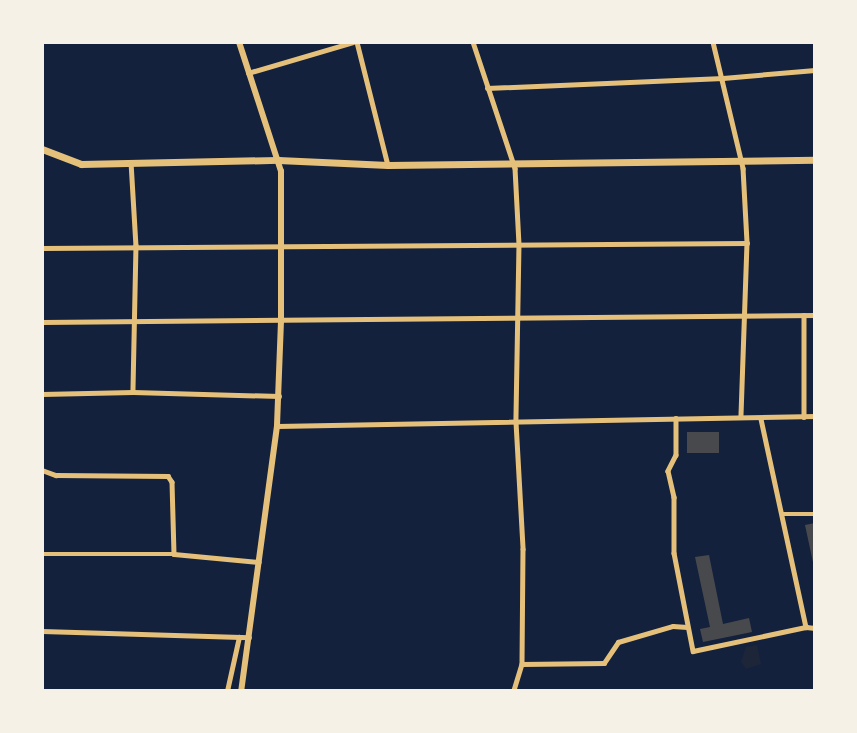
<!DOCTYPE html>
<html>
<head>
<meta charset="utf-8">
<style>
  body { margin:0 }
  #map { position:relative; width:857px; height:733px; overflow:hidden; background:#14213d; font-family:Arial,sans-serif }
  div>[style] { position:absolute }
  .green>* { inset:0; background:#1d2539 }
  .building>* { inset:0; background:#48494c; transform-origin:0 0 }
  .minor>* { height:4.5px; margin:-2.25px; padding:0 2.25px; transform-origin:2.25px; border-radius:2.25px; background:#e5c07b }
  .secondary>* { height:6px; margin:-3px; padding:0 3px; transform-origin:3px; border-radius:3px; background:#e5c07b }
  .primary>* { height:7px; margin:-3.5px; padding:0 3.5px; transform-origin:3.5px; border-radius:3.5px; background:#e5c07b }
  span { translate:-50% -50%; white-space:nowrap; text-align:center; line-height:1.15; -webkit-text-stroke:4.5px #f6f1e7; paint-order:stroke }
  .frame { position:absolute; inset:0; border:44px solid #f6f1e7; pointer-events:none }
</style>
</head>
<body>
<div id="map">
  <div class="green">
    <div style="clip-path:polygon(757px 645px,761px 664px,746px 669px,741px 662px,746px 647px)"></div>
  </div>
  <div class="building">
    <div style="left:687px;top:432px;width:32px;height:21px"></div>
    <div style="clip-path:polygon(815px 523px,815px 567px,814px 567px,805px 525px)"></div>
    <div style="clip-path:polygon(709px 555px,723px 624px,749px 618px,752px 632px,703px 642px,700px 629px,710px 627px,695px 557px)"></div>
  </div>
  <div class="minor">
    <div style="left:357px;top:42px;width:127px;rotate:75.9deg"></div>
    <div style="left:473px;top:42px;width:133px;rotate:71.6deg"></div>
    <div style="left:515px;top:168px;width:76px;rotate:87deg"></div>
    <div style="left:519px;top:244px;width:178px;rotate:91deg"></div>
    <div style="left:516px;top:422px;width:127px;rotate:86.8deg"></div>
    <div style="left:523px;top:549px;width:115px;rotate:90.5deg"></div>
    <div style="left:522px;top:664px;width:28px;rotate:107deg"></div>
    <div style="left:713px;top:42px;width:130px;rotate:76.6deg"></div>
    <div style="left:743px;top:168px;width:75px;rotate:86.9deg"></div>
    <div style="left:747px;top:243px;width:174px;rotate:92deg"></div>
    <div style="left:248px;top:73px;width:109px;rotate:-16.4deg"></div>
    <div style="left:487px;top:88px;width:236px;rotate:-2.4deg"></div>
    <div style="left:723px;top:78px;width:92px;rotate:-5deg"></div>
    <div style="left:131px;top:162px;width:83px;rotate:86.6deg"></div>
    <div style="left:136px;top:245px;width:147px;rotate:91.2deg"></div>
    <div style="left:42px;top:248px;width:705px;rotate:-0.41deg"></div>
    <div style="left:804px;top:315px;width:102px;rotate:90deg"></div>
    <div style="left:42px;top:322px;width:773px;rotate:-0.52deg"></div>
    <div style="left:42px;top:394px;width:91px;rotate:-1.3deg"></div>
    <div style="left:133px;top:392px;width:146px;rotate:1.6deg"></div>
    <div style="left:676px;top:418px;width:37px;rotate:90deg"></div>
    <div style="left:676px;top:455px;width:18px;rotate:117deg"></div>
    <div style="left:668px;top:471px;width:27px;rotate:77deg"></div>
    <div style="left:674px;top:497px;width:56px;rotate:90deg"></div>
    <div style="left:674px;top:553px;width:100px;rotate:79deg"></div>
    <div style="left:693px;top:651px;width:116px;rotate:-12deg"></div>
    <div style="left:761px;top:419px;width:213px;rotate:77.8deg"></div>
    <div style="left:277px;top:426px;width:538px;rotate:-1.06deg"></div>
    <div style="left:42px;top:470px;width:15px;rotate:20deg"></div>
    <div style="left:56px;top:475px;width:112px;rotate:0.5deg"></div>
    <div style="left:168px;top:476px;width:7px;rotate:56deg"></div>
    <div style="left:172px;top:482px;width:72px;rotate:88.4deg"></div>
    <div style="left:783px;top:514px;width:32px"></div>
    <div style="left:42px;top:554px;width:132px"></div>
    <div style="left:174px;top:554px;width:85px;rotate:5.4deg"></div>
    <div style="left:806px;top:627px;width:9px;rotate:6deg"></div>
    <div style="left:42px;top:631px;width:207px;rotate:1.7deg"></div>
    <div style="left:522px;top:664px;width:82px;rotate:-0.7deg"></div>
    <div style="left:604px;top:663px;width:25px;rotate:-56deg"></div>
    <div style="left:618px;top:642px;width:57px;rotate:-16.2deg"></div>
    <div style="left:673px;top:626px;width:14px;rotate:4deg"></div>
    <div style="left:227px;top:691px;width:55px;rotate:-77.5deg"></div>
  </div>
  <div class="secondary">
    <div style="left:239px;top:42px;width:136px;rotate:72deg"></div>
    <div style="left:281px;top:171px;width:150px;rotate:90deg"></div>
    <div style="left:281px;top:321px;width:105px;rotate:92.2deg"></div>
    <div style="left:277px;top:426px;width:267px;rotate:97.7deg"></div>
  </div>
  <div class="primary">
    <div style="left:42px;top:149px;width:42px;rotate:21deg"></div>
    <div style="left:81px;top:164px;width:197px;rotate:-1.2deg"></div>
    <div style="left:278px;top:160px;width:110px;rotate:2.6deg"></div>
    <div style="left:388px;top:165px;width:427px;rotate:-0.7deg"></div>
  </div>
  <div class="frame"></div>
</div>
</body>
</html>
